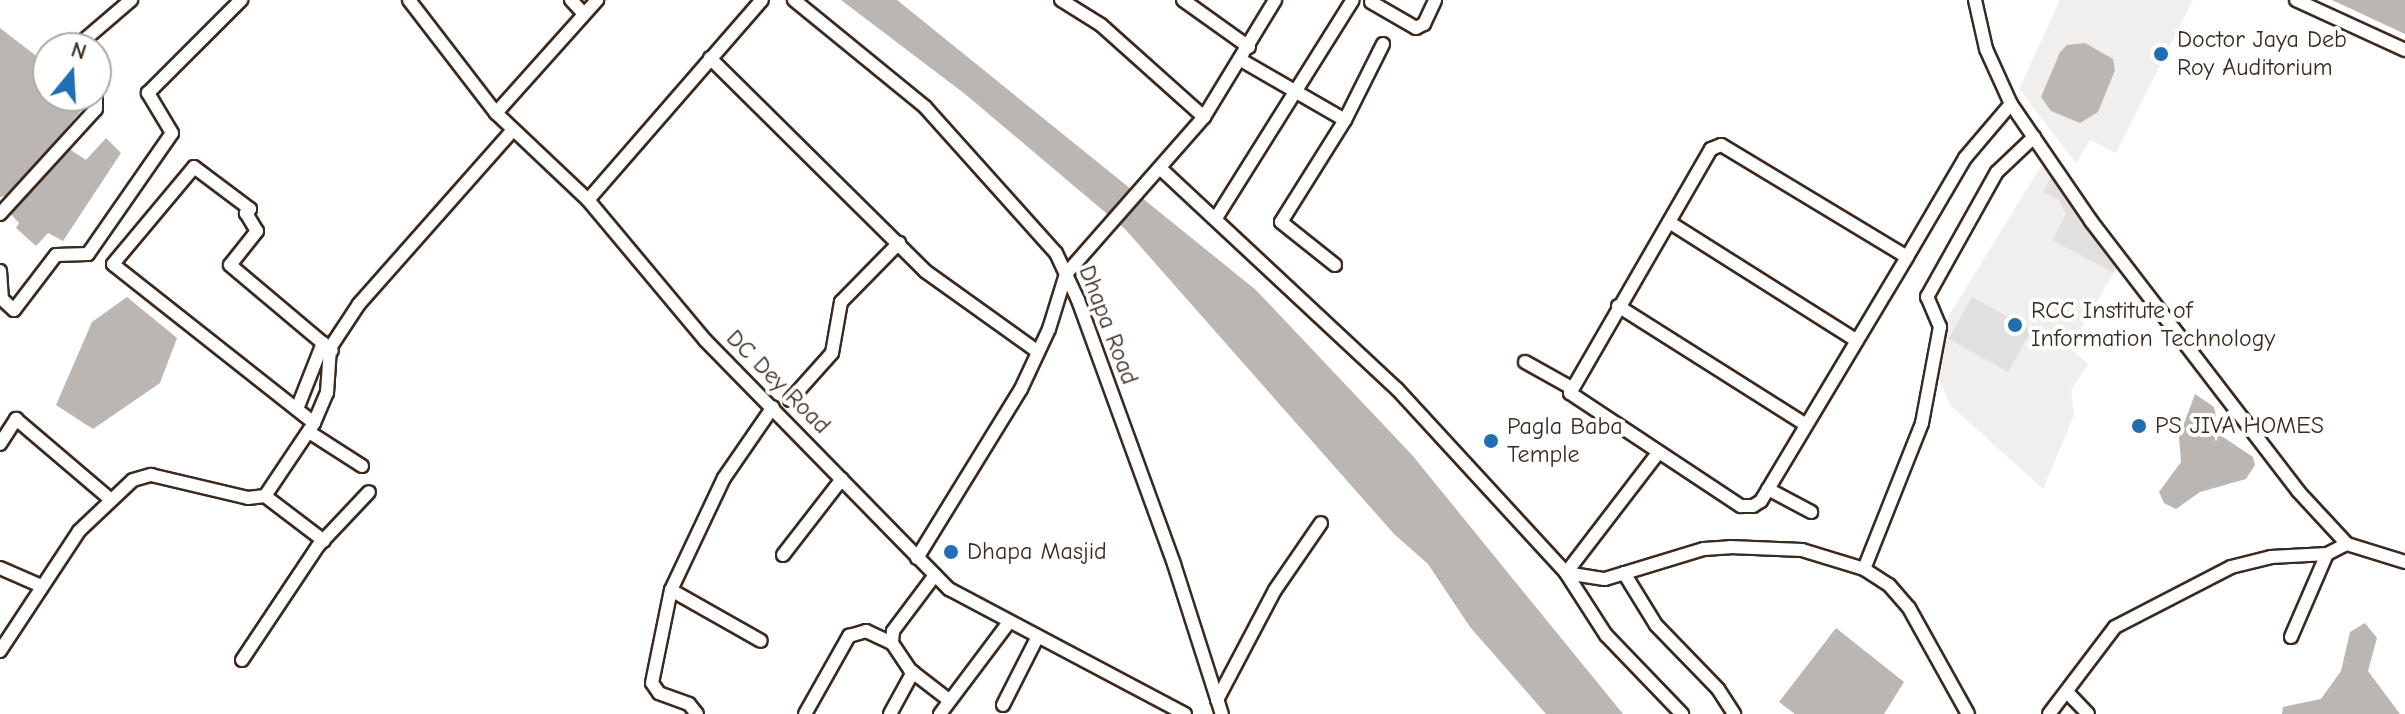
<!DOCTYPE html>
<html>
<head>
<meta charset="utf-8">
<style>
  body { margin:0 }
  #map { position:relative; width:2405px; height:714px; overflow:hidden; background:#fff; font-family:"Comic Neue",sans-serif }
  div>[style] { position:absolute }
  .built>* { inset:0; background:#f1efee }
  .green>* { inset:0; background:#e2e0de; transform-origin:0 0 }
  .water>* { inset:0; background:#bcb6b3 }
  .roads { filter:drop-shadow(2px 0 #3b2a1e) drop-shadow(-2px 0 #3b2a1e) drop-shadow(0 2px #3b2a1e) drop-shadow(0 -2px #3b2a1e) }
  .minor>* { height:12px; margin:-6px; padding:0 6px; transform-origin:6px; border-radius:6px; background:#fff }
  .dots>* { width:22px; height:22px; translate:-50% -50%; box-sizing:border-box; border:4px solid #fff; border-radius:50% }
  span { translate:-50% -50%; white-space:nowrap; text-align:center; line-height:1.15; -webkit-text-stroke:8px #fff; paint-order:stroke }
  .poi-label { font-size:24px; color:#3b2a1e }
  .left { translate:0 -50%; text-align:left }
  .street-label { font-size:24px; color:#3b2a1e }
  .north { position:absolute; left:32px; top:32px; width:80px; height:80px; box-sizing:border-box; background:#fff; border:2px solid #b1aaa5; border-radius:50%; rotate:18deg; font-size:22px; font-weight:700; line-height:32px; text-align:center; color:#3b2a1e }
  .north::after { content:''; display:block; margin:auto; width:28px; height:36px; background:#1f6fb2; clip-path:polygon(50% 0,100% 100%,50% 72%,0 100%) }
</style>
</head>
<body>
<div id="map">
  <div class="built">
    <div style="clip-path:polygon(2060px 0,2193px 0,2116px 153px,2090px 140px,2076px 163px,2019px 89px)"></div>
    <div style="clip-path:polygon(2043px 163px,2118px 266px,2070px 348px,2088px 364px,2071px 390px,2074px 415px,2043px 489px,1950px 405px,1937px 373px,1945px 322px)"></div>
  </div>
  <div class="green">
    <div style="clip-path:polygon(2050px 179px,2057px 180px,2115px 260px,2114px 273px,2052px 240px,2066px 214px,2058px 199px,2043px 192px)"></div>
    <div style="left:1972px;top:297px;width:68px;height:48px;rotate:29deg"></div>
  </div>
  <div class="water">
    <div style="clip-path:polygon(841px 0,897px 0,1256px 290px,1412px 455px,1623px 714px,1546px 714px,1470px 627px,1428px 564px,1394px 534px,1125px 229px,965px 94px)"></div>
    <div style="clip-path:polygon(2332px 0,2405px 0,2405px 34px)"></div>
    <div style="clip-path:polygon(0 28px,48px 65px,48px 96px,91px 99px,10px 195px,0 197px)"></div>
    <div style="clip-path:polygon(2085px 43px,2113px 59px,2115px 70px,2098px 112px,2080px 123px,2051px 111px,2041px 97px,2060px 52px,2067px 45px)"></div>
    <div style="clip-path:polygon(106px 138px,121px 153px,63px 241px,48px 233px,36px 246px,16px 228px,19px 223px,10px 213px,65px 146px,86px 160px)"></div>
    <div style="clip-path:polygon(127px 297px,177px 338px,160px 383px,93px 429px,56px 405px,92px 322px)"></div>
    <div style="clip-path:polygon(2195px 394px,2214px 407px,2220px 435px,2253px 457px,2255px 465px,2246px 479px,2200px 492px,2176px 509px,2164px 503px,2159px 492px,2181px 462px,2179px 437px)"></div>
    <div style="clip-path:polygon(2365px 623px,2377px 638px,2368px 671px,2400px 714px,2282px 714px,2283px 707px,2321px 699px,2341px 671px,2350px 632px)"></div>
    <div style="clip-path:polygon(1836px 628px,1904px 682px,1884px 714px,1795px 714px,1779px 702px)"></div>
  </div>
  <div class="roads">
    <div class="minor">
      <div style="left:409px;top:0;width:143px;rotate:52.4deg"></div>
      <div style="left:496px;top:113px;width:127px;rotate:43.4deg"></div>
      <div style="left:588px;top:200px;width:182px;rotate:50.1deg"></div>
      <div style="left:705px;top:340px;width:349px;rotate:45.6deg"></div>
      <div style="left:949px;top:589px;width:267px;rotate:27.9deg"></div>
      <div style="left:571px;top:0;width:19px;rotate:47deg"></div>
      <div style="left:794px;top:0;width:169px;rotate:39.2deg"></div>
      <div style="left:925px;top:107px;width:196px;rotate:48.1deg"></div>
      <div style="left:1056px;top:253px;width:52px;rotate:64.9deg"></div>
      <div style="left:1078px;top:300px;width:281px;rotate:70deg"></div>
      <div style="left:1174px;top:564px;width:157px;rotate:72.3deg"></div>
      <div style="left:1061px;top:0;width:47px;rotate:32deg"></div>
      <div style="left:1101px;top:25px;width:138px;rotate:41.8deg"></div>
      <div style="left:1183px;top:0;width:81px;rotate:35.5deg"></div>
      <div style="left:1975px;top:0;width:50px;rotate:77.3deg"></div>
      <div style="left:1986px;top:49px;width:60px;rotate:65.6deg"></div>
      <div style="left:2011px;top:104px;width:142px;rotate:55.6deg"></div>
      <div style="left:2091px;top:221px;width:340px;rotate:52.5deg"></div>
      <div style="left:2298px;top:491px;width:72px;rotate:47.2deg"></div>
      <div style="left:2347px;top:544px;width:61px;rotate:17.2deg"></div>
      <div style="left:2296px;top:0;width:120px;rotate:24.6deg"></div>
      <div style="left:1371px;top:2px;width:52px;rotate:30deg"></div>
      <div style="left:1416px;top:28px;width:9px;rotate:-27deg"></div>
      <div style="left:1424px;top:24px;width:26px;rotate:-65deg"></div>
      <div style="left:75px;top:48px;width:74px;rotate:-40.6deg"></div>
      <div style="left:710px;top:58px;width:303px;rotate:44.7deg"></div>
      <div style="left:925px;top:271px;width:139px;rotate:35.6deg"></div>
      <div style="left:1241px;top:60px;width:120px;rotate:30deg"></div>
      <div style="left:496px;top:113px;width:152px;rotate:-48.2deg"></div>
      <div style="left:1161px;top:169px;width:323px;rotate:43deg"></div>
      <div style="left:1397px;top:389px;width:250px;rotate:47.4deg"></div>
      <div style="left:1566px;top:573px;width:39px;rotate:9deg"></div>
      <div style="left:1605px;top:579px;width:103px;rotate:-16.9deg"></div>
      <div style="left:1704px;top:549px;width:26px;rotate:-4deg"></div>
      <div style="left:1730px;top:547px;width:72px;rotate:2.4deg"></div>
      <div style="left:1802px;top:550px;width:65px;rotate:17deg"></div>
      <div style="left:1864px;top:569px;width:30px;rotate:33deg"></div>
      <div style="left:1889px;top:585px;width:30px;rotate:49deg"></div>
      <div style="left:1909px;top:608px;width:121px;rotate:60.9deg"></div>
      <div style="left:588px;top:200px;width:265px;rotate:-49deg"></div>
      <div style="left:0;top:214px;width:142px;rotate:-47.6deg"></div>
      <div style="left:96px;top:109px;width:21px;rotate:-90deg"></div>
      <div style="left:1216px;top:218px;width:257px;rotate:-57.9deg"></div>
      <div style="left:1669px;top:222px;width:222px;rotate:32.3deg"></div>
      <div style="left:1907px;top:257px;width:217px;rotate:-148.9deg"></div>
      <div style="left:1721px;top:145px;width:11px;rotate:158deg"></div>
      <div style="left:1711px;top:149px;width:282px;rotate:120deg"></div>
      <div style="left:1570px;top:393px;width:205px;rotate:33.5deg"></div>
      <div style="left:1741px;top:506px;width:12px"></div>
      <div style="left:1753px;top:506px;width:9px;rotate:-32deg"></div>
      <div style="left:1761px;top:501px;width:284px;rotate:-59.1deg"></div>
      <div style="left:1907px;top:257px;width:115px;rotate:-59.6deg"></div>
      <div style="left:1965px;top:158px;width:71px;rotate:-49.6deg"></div>
      <div style="left:1335px;top:265px;width:69px;rotate:-141.5deg"></div>
      <div style="left:1281px;top:222px;width:120px;rotate:-57.9deg"></div>
      <div style="left:1345px;top:120px;width:85px;rotate:-63.4deg"></div>
      <div style="left:0;top:271px;width:28px;rotate:86deg"></div>
      <div style="left:2px;top:299px;width:16px;rotate:43deg"></div>
      <div style="left:14px;top:310px;width:69px;rotate:-52.6deg"></div>
      <div style="left:56px;top:255px;width:32px;rotate:-2deg"></div>
      <div style="left:88px;top:254px;width:147px;rotate:-55.2deg"></div>
      <div style="left:172px;top:133px;width:47px;rotate:-121deg"></div>
      <div style="left:148px;top:93px;width:132px;rotate:-45deg"></div>
      <div style="left:1618px;top:306px;width:222px;rotate:32.3deg"></div>
      <div style="left:1525px;top:362px;width:51px;rotate:29.1deg"></div>
      <div style="left:790px;top:400px;width:63px;rotate:-48.2deg"></div>
      <div style="left:832px;top:353px;width:52px;rotate:-80deg"></div>
      <div style="left:841px;top:302px;width:83px;rotate:-45.5deg"></div>
      <div style="left:297px;top:409px;width:71px;rotate:-68.5deg"></div>
      <div style="left:314px;top:423px;width:256px;rotate:-141.7deg"></div>
      <div style="left:113px;top:264px;width:126px;rotate:-50.1deg"></div>
      <div style="left:194px;top:167px;width:70px;rotate:36.9deg"></div>
      <div style="left:250px;top:209px;width:6px;rotate:135deg"></div>
      <div style="left:246px;top:213px;width:21px;rotate:59deg"></div>
      <div style="left:257px;top:231px;width:43px;rotate:128.5deg"></div>
      <div style="left:230px;top:265px;width:133px;rotate:40.1deg"></div>
      <div style="left:309px;top:432px;width:63px;rotate:32.7deg"></div>
      <div style="left:0;top:444px;width:30px;rotate:-57deg"></div>
      <div style="left:16px;top:419px;width:123px;rotate:40.4deg"></div>
      <div style="left:1658px;top:453px;width:151px;rotate:127.5deg"></div>
      <div style="left:1566px;top:573px;width:74px;rotate:57.2deg"></div>
      <div style="left:1606px;top:635px;width:110px;rotate:46.1deg"></div>
      <div style="left:1768px;top:489px;width:49px;rotate:28.1deg"></div>
      <div style="left:265px;top:496px;width:74px;rotate:37.3deg"></div>
      <div style="left:783px;top:555px;width:96px;rotate:-52.2deg"></div>
      <div style="left:917px;top:558px;width:198px;rotate:-58.4deg"></div>
      <div style="left:1021px;top:389px;width:66px;rotate:-65deg"></div>
      <div style="left:1049px;top:329px;width:58px;rotate:-72.8deg"></div>
      <div style="left:1066px;top:274px;width:209px;rotate:-48.7deg"></div>
      <div style="left:1204px;top:117px;width:137px;rotate:-58.7deg"></div>
      <div style="left:0;top:568px;width:45px;rotate:23.7deg"></div>
      <div style="left:1864px;top:569px;width:157px;rotate:-68.3deg"></div>
      <div style="left:1922px;top:423px;width:98px;rotate:-79.4deg"></div>
      <div style="left:1940px;top:327px;width:33px;rotate:-113deg"></div>
      <div style="left:1927px;top:297px;width:143px;rotate:-60.8deg"></div>
      <div style="left:1997px;top:172px;width:51px;rotate:-43.4deg"></div>
      <div style="left:1624px;top:573px;width:61px;rotate:58.4deg"></div>
      <div style="left:1656px;top:625px;width:89px;rotate:45.9deg"></div>
      <div style="left:1718px;top:689px;width:30px;rotate:57deg"></div>
      <div style="left:935px;top:575px;width:70px;rotate:126.9deg"></div>
      <div style="left:893px;top:631px;width:12px;rotate:95deg"></div>
      <div style="left:892px;top:643px;width:32px;rotate:56deg"></div>
      <div style="left:910px;top:670px;width:49px;rotate:37.6deg"></div>
      <div style="left:671px;top:590px;width:103px;rotate:29.5deg"></div>
      <div style="left:2291px;top:637px;width:90px;rotate:-66.6deg"></div>
      <div style="left:0;top:651px;width:144px;rotate:-56.6deg"></div>
      <div style="left:79px;top:531px;width:74px;rotate:-43.4deg"></div>
      <div style="left:133px;top:480px;width:19px;rotate:-16deg"></div>
      <div style="left:151px;top:475px;width:100px;rotate:13.3deg"></div>
      <div style="left:248px;top:498px;width:17px;rotate:-7deg"></div>
      <div style="left:265px;top:496px;width:88px;rotate:-56.1deg"></div>
      <div style="left:314px;top:423px;width:33px;rotate:-67deg"></div>
      <div style="left:327px;top:393px;width:45px;rotate:-86.2deg"></div>
      <div style="left:330px;top:348px;width:53px;rotate:-56.6deg"></div>
      <div style="left:359px;top:304px;width:232px;rotate:-48.5deg"></div>
      <div style="left:242px;top:660px;width:137px;rotate:-56.3deg"></div>
      <div style="left:318px;top:546px;width:74px;rotate:-46.6deg"></div>
      <div style="left:2067px;top:692px;width:30px;rotate:46deg"></div>
      <div style="left:1217px;top:700px;width:124px;rotate:-62.2deg"></div>
      <div style="left:1275px;top:590px;width:81px;rotate:-55.5deg"></div>
      <div style="left:1003px;top:705px;width:75px;rotate:-63.1deg"></div>
      <div style="left:697px;top:714px;width:13px;rotate:-129deg"></div>
      <div style="left:689px;top:704px;width:32px;rotate:-160deg"></div>
      <div style="left:659px;top:693px;width:12px;rotate:-125deg"></div>
      <div style="left:652px;top:683px;width:95px;rotate:-78.5deg"></div>
      <div style="left:671px;top:590px;width:124px;rotate:-64.7deg"></div>
      <div style="left:724px;top:478px;width:86px;rotate:-55.4deg"></div>
      <div style="left:805px;top:714px;width:90px;rotate:-60.6deg"></div>
      <div style="left:849px;top:636px;width:18px;rotate:-16deg"></div>
      <div style="left:866px;top:631px;width:29px;rotate:25deg"></div>
      <div style="left:890px;top:714px;width:48px;rotate:-61.3deg"></div>
      <div style="left:940px;top:714px;width:115px;rotate:-53.1deg"></div>
      <div style="left:2049px;top:714px;width:109px;rotate:-52.8deg"></div>
      <div style="left:2115px;top:627px;width:131px;rotate:-27.3deg"></div>
      <div style="left:2231px;top:567px;width:41px;rotate:-14deg"></div>
      <div style="left:2271px;top:557px;width:56px;rotate:-3.1deg"></div>
      <div style="left:2327px;top:554px;width:22px;rotate:-27deg"></div>
    </div>
  </div>
  <div class="dots">
    <div style="left:2161px;top:54px;background:#1f6fb2"></div>
    <div style="left:2015px;top:325px;background:#1f6fb2"></div>
    <div style="left:2139px;top:426px;background:#1f6fb2"></div>
    <div style="left:1491px;top:441px;background:#1f6fb2"></div>
    <div style="left:951px;top:552px;background:#1f6fb2"></div>
  </div>
  <div class="poi-label">
    <span class="left" style="left:2177px;top:54px">Doctor Jaya Deb<br>Roy Auditorium</span>
    <span class="left" style="left:2031px;top:325px">RCC Institute of<br>Information Technology</span>
    <span class="left" style="left:2155px;top:426px">PS JIVA HOMES</span>
    <span class="left" style="left:1507px;top:441px">Pagla Baba<br>Temple</span>
    <span class="left" style="left:967px;top:552px">Dhapa Masjid</span>
  </div>
  <div class="street-label">
    <span style="left:1108px;top:325px;rotate:69deg">Dhapa Road</span>
    <span style="left:778px;top:382px;rotate:45deg">DC Dey Road</span>
  </div>
  <div class="north">N</div>
</div>
</body>
</html>
